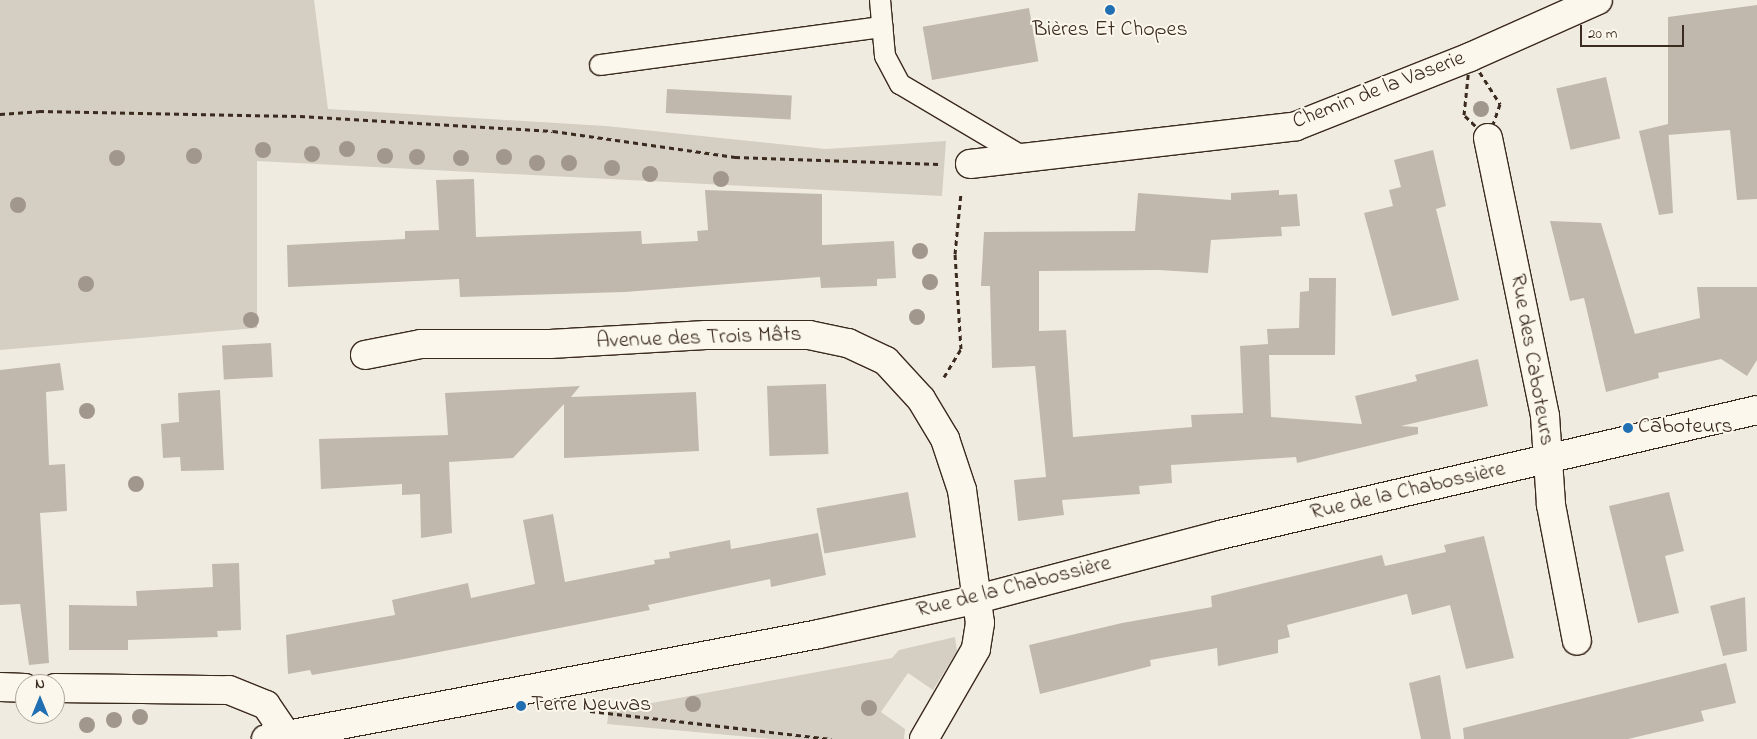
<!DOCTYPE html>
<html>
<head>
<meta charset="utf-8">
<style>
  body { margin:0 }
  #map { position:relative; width:1757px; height:739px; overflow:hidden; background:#f0ebe0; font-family:"Indie Flower",sans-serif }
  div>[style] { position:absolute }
  .green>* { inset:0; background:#d5cec3 }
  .building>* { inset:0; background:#c0b8ad; transform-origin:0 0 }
  .path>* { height:3px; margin-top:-1.5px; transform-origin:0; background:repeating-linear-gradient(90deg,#3b2a1e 0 5px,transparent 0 9px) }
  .roads { filter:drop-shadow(1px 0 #3b2a1e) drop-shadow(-1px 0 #3b2a1e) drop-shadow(0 1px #3b2a1e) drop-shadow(0 -1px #3b2a1e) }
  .lane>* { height:20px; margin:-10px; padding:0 10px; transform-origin:10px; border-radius:10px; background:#fbf7ec }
  .street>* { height:28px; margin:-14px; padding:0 14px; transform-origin:14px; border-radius:14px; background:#fbf7ec }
  .trees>* { width:16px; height:16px; margin:-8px; border-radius:50%; background:#a2978c }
  .dots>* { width:14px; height:14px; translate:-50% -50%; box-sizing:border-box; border:2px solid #fbf7ec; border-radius:50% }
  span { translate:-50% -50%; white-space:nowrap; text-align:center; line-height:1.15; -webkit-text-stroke:4px #fbf7ec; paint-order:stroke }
  .poi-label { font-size:22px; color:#3b2a1e }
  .left { translate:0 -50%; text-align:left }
  .street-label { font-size:22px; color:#3b2a1e }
  .north { position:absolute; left:15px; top:674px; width:50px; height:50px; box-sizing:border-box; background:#fbf7ec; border:1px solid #aea59a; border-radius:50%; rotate:0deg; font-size:14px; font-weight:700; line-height:20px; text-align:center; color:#3b2a1e }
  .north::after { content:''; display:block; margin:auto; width:18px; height:22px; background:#1f6fb2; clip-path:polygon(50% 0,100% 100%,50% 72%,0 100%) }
  .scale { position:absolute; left:1580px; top:25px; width:104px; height:22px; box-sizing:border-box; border:2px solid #3b2a1e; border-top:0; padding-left:6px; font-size:15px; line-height:18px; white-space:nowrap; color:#3b2a1e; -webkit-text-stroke:4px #fbf7ec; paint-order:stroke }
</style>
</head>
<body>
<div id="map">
  <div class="green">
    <div style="clip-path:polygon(0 0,314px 0,328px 109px,606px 126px,826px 149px,946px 141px,942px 196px,257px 161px,257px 328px,0 350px)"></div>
    <div style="clip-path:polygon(955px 637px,957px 651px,933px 690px,908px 673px,881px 712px,905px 729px,904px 739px,772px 739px,607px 724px,609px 711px,892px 658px,899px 650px)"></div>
  </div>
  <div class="building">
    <div style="clip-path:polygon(1757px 5px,1757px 199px,1737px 200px,1730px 130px,1668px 135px,1668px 17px)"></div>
    <div style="left:1029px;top:8px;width:54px;height:108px;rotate:80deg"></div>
    <div style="left:1606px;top:77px;width:63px;height:51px;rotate:77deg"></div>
    <div style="left:667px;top:89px;width:125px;height:24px;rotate:3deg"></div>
    <div style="clip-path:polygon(1668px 124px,1673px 213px,1659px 215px,1639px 131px)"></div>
    <div style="clip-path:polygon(1433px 150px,1446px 206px,1436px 209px,1459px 300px,1392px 316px,1364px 213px,1393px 206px,1389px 190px,1401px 187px,1394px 160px)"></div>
    <div style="clip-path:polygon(474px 179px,476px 237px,641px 231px,642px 244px,698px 241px,697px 231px,708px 230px,705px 190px,822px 194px,822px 245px,894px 241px,896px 278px,877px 279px,877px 286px,821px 288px,820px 277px,625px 292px,460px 297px,459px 279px,288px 287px,287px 245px,405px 239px,405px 231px,439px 230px,436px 180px)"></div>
    <div style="clip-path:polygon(1279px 190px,1279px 195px,1297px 194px,1300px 226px,1281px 227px,1282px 236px,1211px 240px,1208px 273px,1159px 270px,1039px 271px,1039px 331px,1066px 330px,1073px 437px,1192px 427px,1191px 415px,1243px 413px,1240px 346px,1268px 344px,1267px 329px,1299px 328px,1300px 292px,1309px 291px,1309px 278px,1336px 278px,1335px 355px,1269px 355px,1271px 417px,1362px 424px,1355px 396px,1417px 381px,1415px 375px,1478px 359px,1488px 406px,1401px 426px,1418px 427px,1418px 434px,1297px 463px,1296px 457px,1171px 465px,1172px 483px,1139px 486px,1140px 494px,1062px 500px,1064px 515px,1018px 521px,1014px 480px,1046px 477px,1035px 366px,992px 368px,990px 286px,981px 286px,984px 232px,1135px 231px,1138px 193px,1231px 200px,1231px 193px)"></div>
    <div style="clip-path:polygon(1550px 221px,1601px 223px,1635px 334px,1700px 318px,1697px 287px,1757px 287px,1757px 360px,1747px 376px,1721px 359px,1658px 373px,1659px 378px,1606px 392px,1584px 298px,1570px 301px)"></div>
    <div style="left:271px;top:343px;width:34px;height:49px;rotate:87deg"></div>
    <div style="clip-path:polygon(60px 363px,64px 390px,46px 392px,49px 465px,65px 464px,67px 511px,40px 513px,49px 663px,29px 665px,20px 604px,0 605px,0 370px)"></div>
    <div style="left:826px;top:384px;width:70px;height:59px;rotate:88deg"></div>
    <div style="clip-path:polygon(580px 386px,571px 397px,696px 392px,699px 451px,564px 458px,564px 404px,513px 458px,449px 462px,452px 533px,421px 538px,420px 494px,402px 495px,402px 484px,321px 489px,319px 439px,448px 435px,445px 393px)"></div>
    <div style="clip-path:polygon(220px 390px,224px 470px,181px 471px,180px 457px,163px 458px,161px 424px,179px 422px,178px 393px)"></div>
    <div style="left:908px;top:492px;width:46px;height:93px;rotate:80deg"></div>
    <div style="clip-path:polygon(1669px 492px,1684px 551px,1665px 556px,1679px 613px,1638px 623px,1609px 506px)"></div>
    <div style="clip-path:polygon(553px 514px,565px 582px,655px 564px,654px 560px,670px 558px,669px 552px,730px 540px,731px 549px,818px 533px,826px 575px,771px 587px,770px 579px,648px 605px,650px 610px,404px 659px,312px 675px,310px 670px,288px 674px,286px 635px,395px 615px,392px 600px,468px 583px,471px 598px,535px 584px,523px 520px)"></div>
    <div style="clip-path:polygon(1484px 536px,1514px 658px,1466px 669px,1450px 605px,1412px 615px,1407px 594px,1287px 625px,1290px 637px,1278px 640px,1278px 653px,1218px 666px,1217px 648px,1150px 660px,1151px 666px,1040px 694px,1029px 645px,1122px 623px,1212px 607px,1211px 596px,1382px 555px,1385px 566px,1446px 552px,1444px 545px)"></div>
    <div style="clip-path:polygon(239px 563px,241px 630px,217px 631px,218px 637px,128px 640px,128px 650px,69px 650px,69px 605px,137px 606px,136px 591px,213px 587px,212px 564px)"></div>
    <div style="clip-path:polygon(1745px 597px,1747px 651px,1723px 656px,1710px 606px)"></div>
    <div style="clip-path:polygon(1726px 663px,1736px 703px,1701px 711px,1704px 721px,1628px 739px,1464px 739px,1463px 728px)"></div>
    <div style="clip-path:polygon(1440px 675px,1451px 739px,1421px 739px,1409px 683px)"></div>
  </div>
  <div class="path">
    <div style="left:1470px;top:57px;width:56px;rotate:57.4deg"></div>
    <div style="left:1500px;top:104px;width:36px;rotate:109deg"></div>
    <div style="left:1488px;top:138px;width:33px;rotate:-136deg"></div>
    <div style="left:1464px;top:115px;width:58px;rotate:-84.1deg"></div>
    <div style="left:0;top:114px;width:39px;rotate:-4deg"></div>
    <div style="left:39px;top:111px;width:261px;rotate:1.1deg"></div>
    <div style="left:300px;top:116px;width:253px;rotate:3.4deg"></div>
    <div style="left:553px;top:131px;width:184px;rotate:8.1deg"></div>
    <div style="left:735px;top:157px;width:204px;rotate:2deg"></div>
    <div style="left:944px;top:377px;width:33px;rotate:-59deg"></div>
    <div style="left:961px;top:349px;width:95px;rotate:-93.6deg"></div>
    <div style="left:955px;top:254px;width:61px;rotate:-84.4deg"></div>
    <div style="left:590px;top:711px;width:243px;rotate:6.6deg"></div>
  </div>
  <div class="roads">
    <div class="lane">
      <div style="left:880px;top:0;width:56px;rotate:84.9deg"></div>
      <div style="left:885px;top:56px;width:32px;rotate:62deg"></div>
      <div style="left:900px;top:84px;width:145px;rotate:30.6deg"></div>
      <div style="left:600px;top:65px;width:285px;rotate:-7.7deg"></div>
    </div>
    <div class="street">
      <div style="left:1488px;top:138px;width:284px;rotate:78.4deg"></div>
      <div style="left:1545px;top:416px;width:89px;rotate:86.1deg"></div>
      <div style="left:1551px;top:505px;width:138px;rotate:79.2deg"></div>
      <div style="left:970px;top:164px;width:328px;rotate:-6.6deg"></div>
      <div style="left:1296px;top:126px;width:187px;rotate:-21.6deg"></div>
      <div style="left:1470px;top:57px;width:140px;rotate:-24deg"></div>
      <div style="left:365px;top:355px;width:57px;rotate:-11.1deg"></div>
      <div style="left:421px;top:344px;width:129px"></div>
      <div style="left:550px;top:344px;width:156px;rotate:-3.3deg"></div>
      <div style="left:706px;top:335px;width:103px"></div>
      <div style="left:809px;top:335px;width:40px;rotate:12deg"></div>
      <div style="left:848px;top:343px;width:42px;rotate:25.3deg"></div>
      <div style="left:886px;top:361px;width:52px;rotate:47.4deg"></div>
      <div style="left:921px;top:399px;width:47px;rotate:59deg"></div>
      <div style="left:945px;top:439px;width:54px;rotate:71.6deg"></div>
      <div style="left:962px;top:490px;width:134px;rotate:82.3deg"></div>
      <div style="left:980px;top:623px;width:26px;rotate:99deg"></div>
      <div style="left:976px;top:649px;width:104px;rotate:120deg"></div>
      <div style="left:0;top:687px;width:25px;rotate:2deg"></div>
      <div style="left:55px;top:688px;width:174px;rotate:0.7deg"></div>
      <div style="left:229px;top:690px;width:40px;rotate:22deg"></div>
      <div style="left:266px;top:705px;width:41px;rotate:55.9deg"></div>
      <div style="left:266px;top:739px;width:563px;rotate:-10.75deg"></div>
      <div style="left:819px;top:634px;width:159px;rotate:-12.4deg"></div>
      <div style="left:974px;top:600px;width:254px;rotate:-14.8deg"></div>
      <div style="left:1220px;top:535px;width:551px;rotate:-13.1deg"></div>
    </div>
  </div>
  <div class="trees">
    <div style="left:1481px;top:109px"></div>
    <div style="left:347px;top:149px"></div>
    <div style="left:263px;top:150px"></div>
    <div style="left:312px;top:154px"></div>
    <div style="left:194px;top:156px"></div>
    <div style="left:385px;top:156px"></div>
    <div style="left:417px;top:157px"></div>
    <div style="left:504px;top:157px"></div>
    <div style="left:117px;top:158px"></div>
    <div style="left:461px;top:158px"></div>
    <div style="left:537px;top:163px"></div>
    <div style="left:569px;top:163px"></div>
    <div style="left:612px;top:168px"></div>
    <div style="left:650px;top:174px"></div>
    <div style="left:721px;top:179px"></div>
    <div style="left:18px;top:205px"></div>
    <div style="left:920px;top:251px"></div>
    <div style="left:930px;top:282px"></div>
    <div style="left:86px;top:284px"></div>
    <div style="left:917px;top:317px"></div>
    <div style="left:251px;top:320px"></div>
    <div style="left:87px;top:411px"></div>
    <div style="left:136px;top:484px"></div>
    <div style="left:693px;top:704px"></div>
    <div style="left:869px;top:708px"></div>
    <div style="left:140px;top:717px"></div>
    <div style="left:114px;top:720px"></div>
    <div style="left:87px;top:725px"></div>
  </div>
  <div class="dots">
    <div style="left:1110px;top:10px;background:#1f6fb2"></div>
    <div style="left:1628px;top:428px;background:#1f6fb2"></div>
    <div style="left:521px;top:706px;background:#1f6fb2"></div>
  </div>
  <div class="poi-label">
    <span style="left:1110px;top:31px">Bières Et Chopes</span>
    <span class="left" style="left:1638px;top:428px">Caboteurs</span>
    <span class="left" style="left:531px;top:706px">Terre Neuvas</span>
  </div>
  <div class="street-label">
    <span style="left:1379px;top:91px;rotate:-21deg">Chemin de la Vaserie</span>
    <span style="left:699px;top:339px;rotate:-2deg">Avenue des Trois Mâts</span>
    <span style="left:1531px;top:360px;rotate:80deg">Rue des Caboteurs</span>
    <span style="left:1408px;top:492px;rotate:-13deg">Rue de la Chabossière</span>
    <span style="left:1014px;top:588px;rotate:-14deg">Rue de la Chabossière</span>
  </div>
  <div class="north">N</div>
  <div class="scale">20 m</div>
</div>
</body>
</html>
